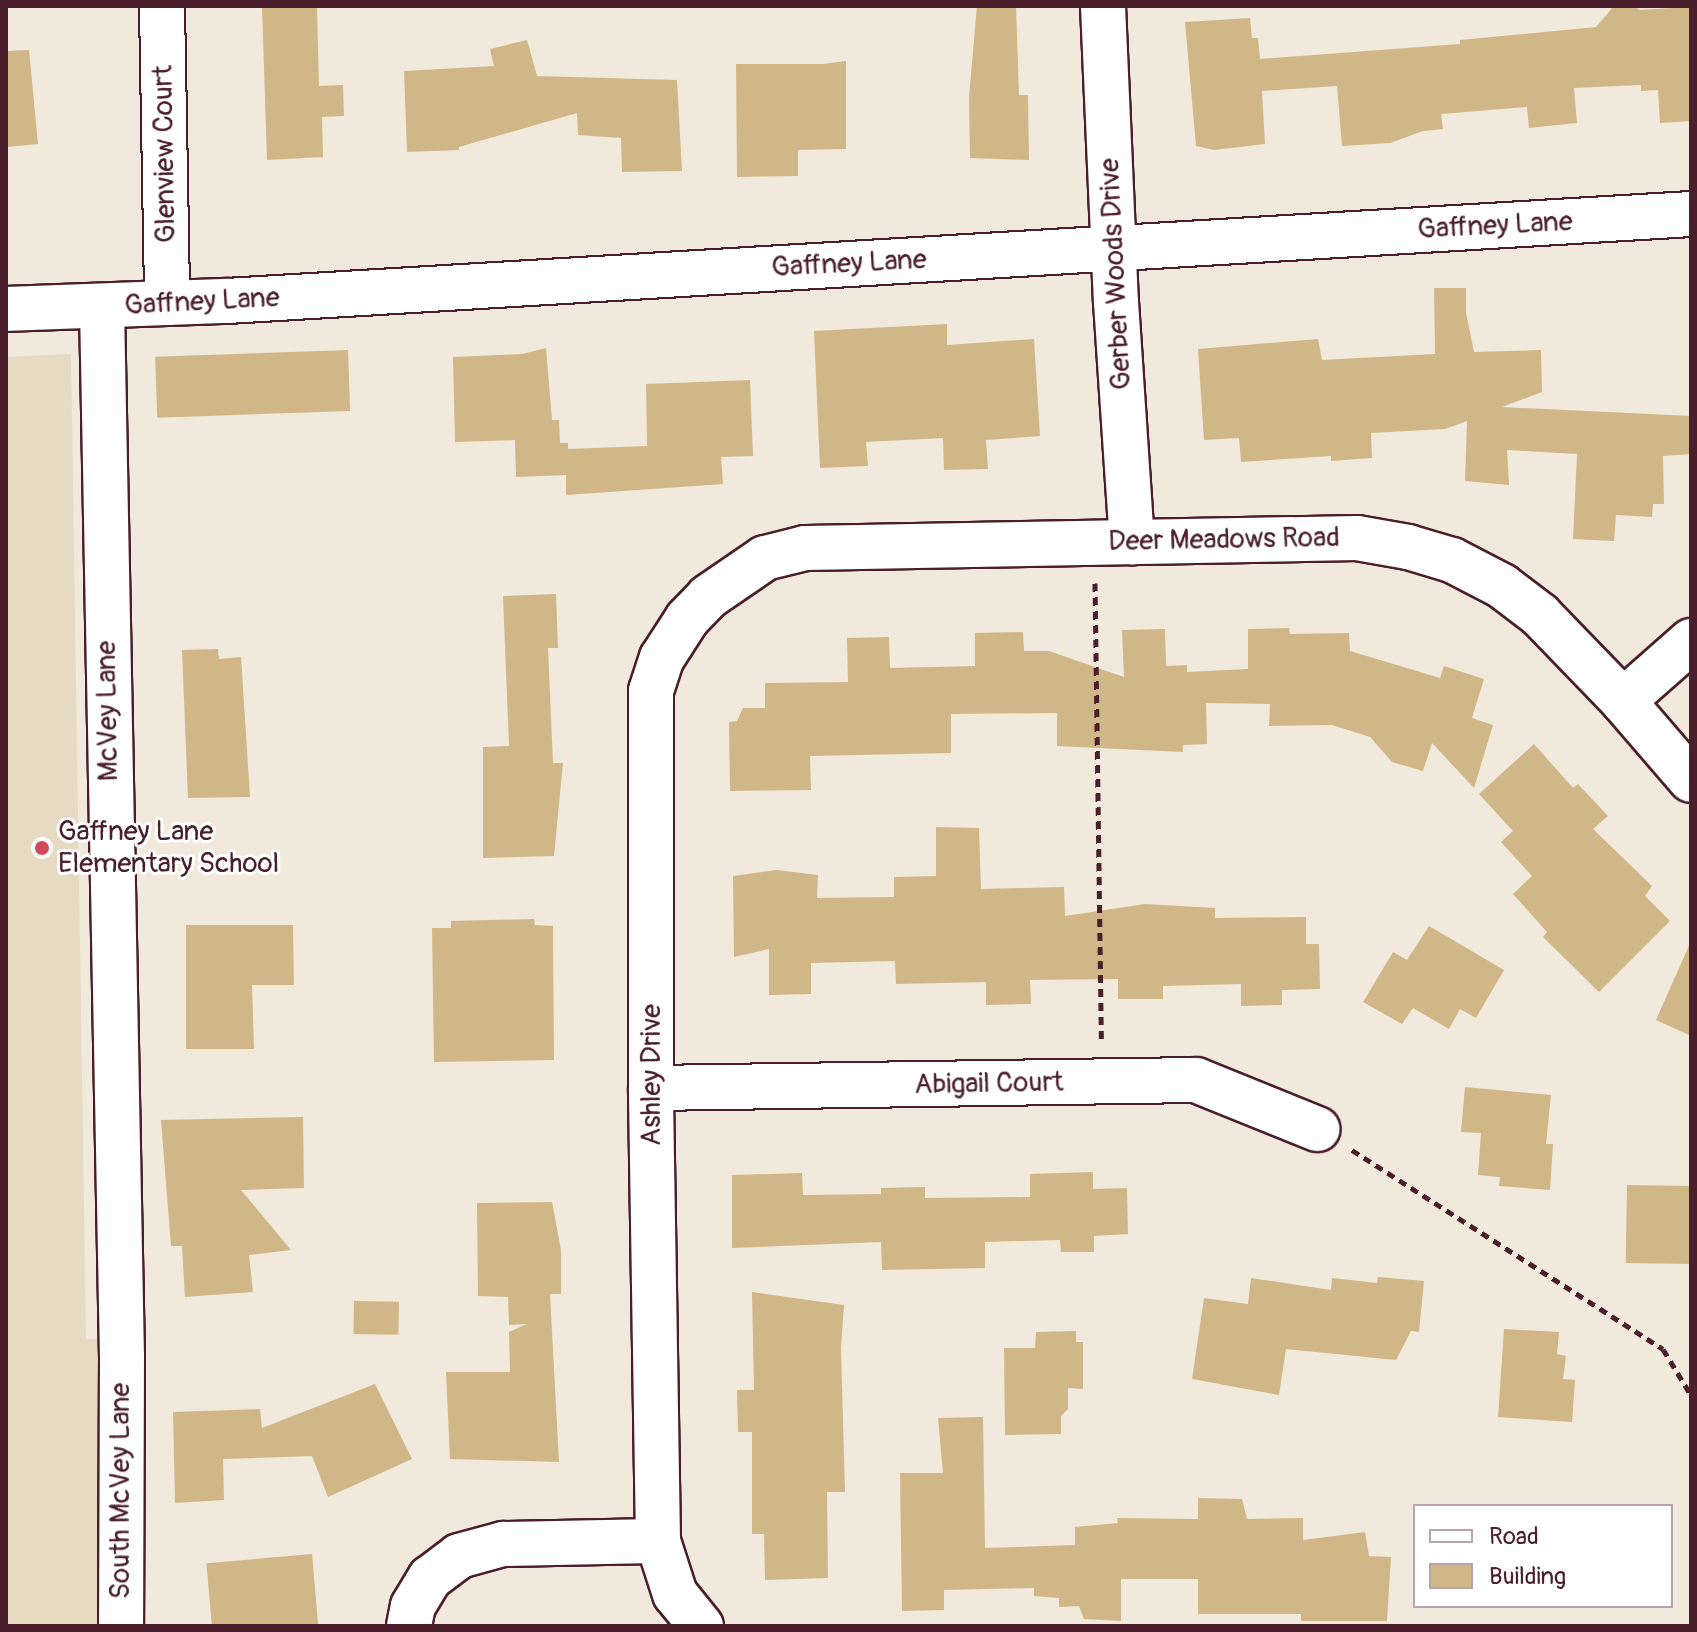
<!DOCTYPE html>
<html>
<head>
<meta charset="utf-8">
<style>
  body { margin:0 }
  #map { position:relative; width:1697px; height:1632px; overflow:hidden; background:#f1e9db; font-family:Pangolin,sans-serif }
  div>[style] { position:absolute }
  .built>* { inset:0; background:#e7dac2 }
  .building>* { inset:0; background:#d0b787; transform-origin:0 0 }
  .path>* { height:5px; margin-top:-2.5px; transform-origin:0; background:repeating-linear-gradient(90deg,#4a1f2b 0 8px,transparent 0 14px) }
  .roads { filter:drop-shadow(2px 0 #4a1f2b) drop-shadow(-2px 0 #4a1f2b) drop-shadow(0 2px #4a1f2b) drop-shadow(0 -2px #4a1f2b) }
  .minor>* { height:44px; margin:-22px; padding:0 22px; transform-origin:22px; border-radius:22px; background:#fff }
  .dots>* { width:22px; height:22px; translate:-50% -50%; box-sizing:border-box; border:4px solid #fff; border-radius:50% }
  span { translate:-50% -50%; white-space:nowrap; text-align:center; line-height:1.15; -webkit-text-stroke:6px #fff; paint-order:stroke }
  .street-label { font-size:28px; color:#4a1f2b }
  .poi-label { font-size:28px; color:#4a1f2b }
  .left { translate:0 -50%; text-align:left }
  .frame { position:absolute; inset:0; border:8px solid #4a1f2b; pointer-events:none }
  .legend { position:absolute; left:1413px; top:1504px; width:260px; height:104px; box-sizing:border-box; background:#fff; border:2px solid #b7a5aa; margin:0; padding:10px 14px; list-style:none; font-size:24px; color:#4a1f2b }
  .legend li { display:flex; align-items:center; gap:16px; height:40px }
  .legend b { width:40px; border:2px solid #b7a5aa }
</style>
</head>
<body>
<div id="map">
  <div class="built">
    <div style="clip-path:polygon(71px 354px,86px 1339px,142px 1339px,146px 1626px,6px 1626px,6px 357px)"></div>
  </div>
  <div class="building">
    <div style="clip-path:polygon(262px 6px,317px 6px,319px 86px,343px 85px,344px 116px,322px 117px,323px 157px,267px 160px)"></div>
    <div style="clip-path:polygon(977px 6px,1016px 6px,1019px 95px,1028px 95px,1029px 160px,970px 158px,969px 97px)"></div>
    <div style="clip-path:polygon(1614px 6px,1634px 6px,1639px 10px,1691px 7px,1691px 121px,1660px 123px,1658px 90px,1641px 91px,1641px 85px,1574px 88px,1577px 123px,1529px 128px,1527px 107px,1441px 114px,1443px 129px,1423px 131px,1390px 143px,1342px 146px,1337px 86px,1262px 91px,1265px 144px,1214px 150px,1196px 146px,1185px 22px,1250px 18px,1252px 38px,1258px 38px,1260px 59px,1460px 44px,1460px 40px,1596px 27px)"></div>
    <div style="clip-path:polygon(527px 40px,537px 76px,677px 80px,682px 171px,622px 172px,621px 138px,578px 135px,577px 113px,459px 147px,459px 150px,407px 152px,404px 71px,494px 66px,490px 49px)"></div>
    <div style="clip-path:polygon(29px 50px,38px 144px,6px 147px,6px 51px)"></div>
    <div style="clip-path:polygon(846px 61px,846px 149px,798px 150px,798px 176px,737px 177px,736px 64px,823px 64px)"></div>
    <div style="clip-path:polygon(1434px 288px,1466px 288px,1466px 313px,1474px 352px,1541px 350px,1542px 392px,1502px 407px,1691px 416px,1691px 454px,1663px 456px,1664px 504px,1653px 504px,1652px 517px,1616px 515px,1614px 541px,1573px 539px,1577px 454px,1507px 450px,1509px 485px,1465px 481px,1467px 421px,1445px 429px,1371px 433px,1372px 458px,1331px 461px,1331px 456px,1241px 462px,1239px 438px,1204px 440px,1198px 349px,1318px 339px,1322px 360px,1435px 354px)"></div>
    <div style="clip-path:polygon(947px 324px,947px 345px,1034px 339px,1040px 436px,986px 440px,988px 469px,944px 470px,943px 438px,866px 442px,868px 466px,820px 468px,814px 331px)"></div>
    <div style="clip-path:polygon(546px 348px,552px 420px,559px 420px,560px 443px,568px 443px,568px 449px,647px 446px,646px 384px,750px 380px,753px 456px,721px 457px,723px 484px,566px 495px,566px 475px,516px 477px,515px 440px,455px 442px,453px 357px,522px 354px)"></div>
    <div style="left:348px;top:350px;width:61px;height:193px;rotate:88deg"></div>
    <div style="clip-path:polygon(556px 594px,558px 648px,548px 648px,553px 763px,563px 763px,554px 856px,483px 858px,483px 747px,509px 746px,503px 596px)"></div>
    <div style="clip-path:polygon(1289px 628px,1290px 634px,1349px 633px,1350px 651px,1440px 678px,1444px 666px,1484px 679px,1472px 718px,1493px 725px,1474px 788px,1432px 743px,1423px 771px,1392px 762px,1370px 737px,1332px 725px,1269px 726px,1270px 704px,1206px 703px,1207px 744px,1183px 745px,1183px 752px,1057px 746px,1057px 713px,951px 714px,951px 753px,810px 756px,811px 790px,730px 791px,729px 722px,737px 721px,743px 708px,765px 708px,765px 683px,848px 682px,847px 638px,889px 637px,890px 668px,975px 666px,975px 633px,1023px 632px,1024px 651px,1049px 651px,1124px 677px,1122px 630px,1165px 629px,1166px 666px,1187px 665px,1187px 672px,1248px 669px,1248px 629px)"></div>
    <div style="clip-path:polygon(218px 649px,219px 659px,241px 657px,250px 797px,188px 798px,182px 650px)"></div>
    <div style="clip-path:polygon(1534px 744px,1573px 788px,1578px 784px,1608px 816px,1593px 829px,1652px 886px,1645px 896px,1670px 921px,1599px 992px,1543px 937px,1547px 932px,1513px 894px,1532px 876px,1501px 842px,1513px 831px,1479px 794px)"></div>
    <div style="clip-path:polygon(936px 827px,979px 828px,981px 889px,1064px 887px,1065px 916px,1145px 904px,1215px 908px,1215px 918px,1306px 917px,1306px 944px,1319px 944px,1320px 989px,1282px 990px,1282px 1005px,1241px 1006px,1241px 984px,1163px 986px,1163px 999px,1118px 999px,1118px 979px,1030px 980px,1031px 1004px,986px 1005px,986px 982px,896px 984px,895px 961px,811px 963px,811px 994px,769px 995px,769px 949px,734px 957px,733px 876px,777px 870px,818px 875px,817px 898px,894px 897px,894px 877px,936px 876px)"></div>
    <div style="clip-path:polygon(534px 919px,535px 925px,553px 926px,554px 1060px,434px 1062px,432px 928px,451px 928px,451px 921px)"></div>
    <div style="clip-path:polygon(186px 925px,293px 925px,294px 985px,252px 985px,254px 1049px,186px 1049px)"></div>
    <div style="clip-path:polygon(1429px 926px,1504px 970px,1476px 1018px,1460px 1009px,1449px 1029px,1413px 1008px,1402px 1024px,1363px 1002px,1393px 952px,1407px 960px)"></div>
    <div style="clip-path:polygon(1691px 941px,1691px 1036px,1656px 1020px)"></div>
    <div style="clip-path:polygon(1465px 1087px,1551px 1095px,1546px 1144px,1553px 1144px,1550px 1190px,1499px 1186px,1500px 1177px,1478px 1175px,1481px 1133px,1461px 1132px)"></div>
    <div style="clip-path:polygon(303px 1117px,304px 1188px,241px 1190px,291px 1250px,249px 1255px,253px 1292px,185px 1297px,182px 1246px,171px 1246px,161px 1120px)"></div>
    <div style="clip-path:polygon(1093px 1172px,1093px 1189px,1127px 1188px,1128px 1234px,1094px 1236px,1094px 1252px,1061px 1252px,1060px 1240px,985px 1242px,985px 1268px,882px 1270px,881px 1242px,732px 1248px,732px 1175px,802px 1173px,803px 1195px,881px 1194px,881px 1188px,925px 1187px,925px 1198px,1030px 1197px,1030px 1174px)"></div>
    <div style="left:1627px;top:1185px;width:64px;height:78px;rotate:1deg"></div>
    <div style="clip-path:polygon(552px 1202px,561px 1250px,561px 1294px,550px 1294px,559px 1462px,450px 1459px,446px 1372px,510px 1372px,509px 1332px,527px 1324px,509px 1325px,508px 1297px,478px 1296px,477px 1203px)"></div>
    <div style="clip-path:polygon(1378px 1277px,1424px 1281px,1419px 1332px,1411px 1331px,1396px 1360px,1286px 1349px,1279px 1395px,1192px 1379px,1204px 1298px,1248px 1304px,1251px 1278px,1331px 1290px,1332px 1278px,1377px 1283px)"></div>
    <div style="clip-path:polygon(752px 1292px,844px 1305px,841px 1348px,845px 1492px,827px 1492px,828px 1578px,765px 1580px,764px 1534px,752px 1534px,752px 1432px,738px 1432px,737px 1390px,754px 1390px)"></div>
    <div style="left:354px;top:1301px;width:45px;height:33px;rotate:1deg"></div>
    <div style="clip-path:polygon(1504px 1329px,1559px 1332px,1557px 1354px,1566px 1356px,1563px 1379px,1575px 1380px,1572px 1422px,1498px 1417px)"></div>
    <div style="clip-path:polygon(1076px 1331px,1076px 1342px,1083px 1342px,1083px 1389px,1068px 1388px,1068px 1409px,1061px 1416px,1061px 1434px,1005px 1435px,1004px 1348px,1035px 1348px,1036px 1332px)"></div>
    <div style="clip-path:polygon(375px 1384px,412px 1459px,328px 1497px,312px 1456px,223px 1459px,224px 1500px,175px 1503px,173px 1412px,260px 1409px,262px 1428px)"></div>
    <div style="clip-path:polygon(983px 1417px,985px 1548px,1075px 1545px,1075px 1527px,1118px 1523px,1117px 1518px,1198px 1519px,1198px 1498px,1242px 1499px,1247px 1519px,1303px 1518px,1303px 1540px,1365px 1532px,1369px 1556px,1391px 1557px,1387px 1621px,1301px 1621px,1301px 1614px,1198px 1614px,1198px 1579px,1121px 1579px,1121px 1621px,1084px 1619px,1079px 1606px,1059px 1607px,1059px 1598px,1034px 1596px,1034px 1588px,944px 1590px,944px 1610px,902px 1611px,900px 1473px,943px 1473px,938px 1418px)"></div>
    <div style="left:312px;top:1554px;width:72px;height:106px;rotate:85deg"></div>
  </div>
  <div class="path">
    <div style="left:1095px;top:583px;width:458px;rotate:89.2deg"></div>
    <div style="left:1352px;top:1150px;width:369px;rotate:32.6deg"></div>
    <div style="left:1663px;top:1349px;width:54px;rotate:58.7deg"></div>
  </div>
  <div class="roads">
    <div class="minor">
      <div style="left:162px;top:6px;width:297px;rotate:89deg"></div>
      <div style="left:1103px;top:6px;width:296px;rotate:87.5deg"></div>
      <div style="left:1116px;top:302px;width:241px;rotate:86.2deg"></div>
      <div style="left:102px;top:307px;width:1049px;rotate:88.91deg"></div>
      <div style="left:122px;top:1356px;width:270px;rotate:90.2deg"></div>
      <div style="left:6px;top:309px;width:221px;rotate:-2.1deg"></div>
      <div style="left:227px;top:301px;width:1467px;rotate:-3.4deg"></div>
      <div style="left:1623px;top:701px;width:91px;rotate:-41.4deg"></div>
      <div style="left:651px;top:1088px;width:545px;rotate:-0.84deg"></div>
      <div style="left:1196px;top:1080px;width:131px;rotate:22deg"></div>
      <div style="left:409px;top:1626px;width:20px;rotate:-79deg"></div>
      <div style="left:413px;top:1606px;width:33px;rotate:-59deg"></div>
      <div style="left:430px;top:1578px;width:36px;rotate:-37deg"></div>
      <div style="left:459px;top:1556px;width:46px;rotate:-15.3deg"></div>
      <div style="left:503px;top:1544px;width:155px;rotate:-1.1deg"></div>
      <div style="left:701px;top:1626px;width:41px;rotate:-129.1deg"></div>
      <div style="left:675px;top:1594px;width:56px;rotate:-107.8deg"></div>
      <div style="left:658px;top:1541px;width:453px;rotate:-90.9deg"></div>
      <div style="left:651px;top:1088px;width:397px;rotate:-90deg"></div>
      <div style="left:651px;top:691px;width:35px;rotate:-72deg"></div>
      <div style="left:662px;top:658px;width:46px;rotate:-57.3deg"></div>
      <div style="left:687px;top:619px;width:30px;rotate:-46deg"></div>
      <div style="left:708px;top:597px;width:69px;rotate:-34.4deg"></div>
      <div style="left:765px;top:558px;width:41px;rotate:-14deg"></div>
      <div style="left:805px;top:548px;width:552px;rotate:-1.04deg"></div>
      <div style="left:1357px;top:538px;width:52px;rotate:10deg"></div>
      <div style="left:1408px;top:547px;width:46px;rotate:16.5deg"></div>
      <div style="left:1452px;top:560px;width:56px;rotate:27.5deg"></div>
      <div style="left:1502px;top:586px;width:48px;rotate:37.3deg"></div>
      <div style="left:1540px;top:615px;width:120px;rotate:46deg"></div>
      <div style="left:1623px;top:701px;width:104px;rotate:49.3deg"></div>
    </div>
  </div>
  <div class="dots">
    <div style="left:42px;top:848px;background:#d1495b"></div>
  </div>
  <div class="street-label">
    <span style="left:165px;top:154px;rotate:-91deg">Glenview Court</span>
    <span style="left:1495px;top:226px;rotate:-3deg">Gaffney Lane</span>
    <span style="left:849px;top:264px;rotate:-3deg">Gaffney Lane</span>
    <span style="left:1116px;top:274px;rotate:-93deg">Gerber Woods Drive</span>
    <span style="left:202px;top:302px;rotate:-3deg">Gaffney Lane</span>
    <span style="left:1224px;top:540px;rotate:-1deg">Deer Meadows Road</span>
    <span style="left:108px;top:711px;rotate:-91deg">McVey Lane</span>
    <span style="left:652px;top:1075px;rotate:-90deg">Ashley Drive</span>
    <span style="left:989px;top:1084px;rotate:-1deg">Abigail Court</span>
    <span style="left:121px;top:1491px;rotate:-90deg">South McVey Lane</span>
  </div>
  <div class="poi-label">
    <span class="left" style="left:58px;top:848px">Gaffney Lane<br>Elementary School</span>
  </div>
  <div class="frame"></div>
  <ul class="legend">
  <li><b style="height:10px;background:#fff"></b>Road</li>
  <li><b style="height:22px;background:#d0b787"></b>Building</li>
  </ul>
</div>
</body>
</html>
